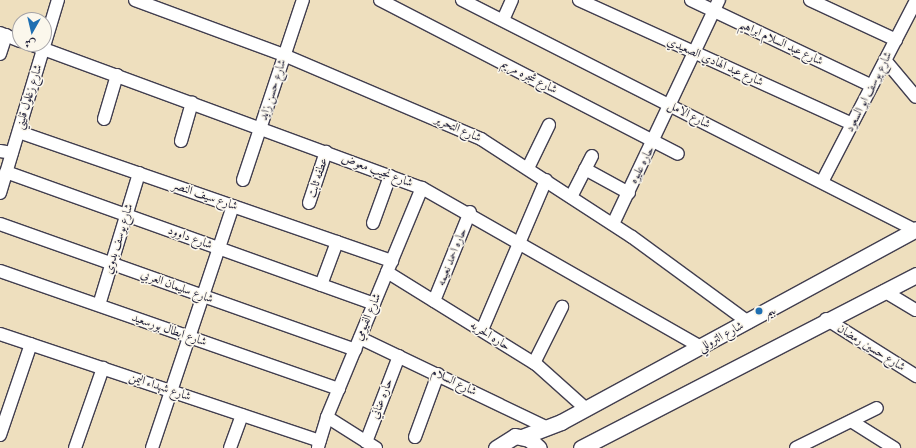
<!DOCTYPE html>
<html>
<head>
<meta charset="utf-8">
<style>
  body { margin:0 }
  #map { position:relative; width:916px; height:448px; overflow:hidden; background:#eedfbe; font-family:"IM FELL French Canon",Amiri,serif }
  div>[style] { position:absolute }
  .roads { filter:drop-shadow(1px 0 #413e4f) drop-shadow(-1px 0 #413e4f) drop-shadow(0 1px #413e4f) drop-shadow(0 -1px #413e4f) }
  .minor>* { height:12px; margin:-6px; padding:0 6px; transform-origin:6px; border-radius:6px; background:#fff }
  .tertiary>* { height:15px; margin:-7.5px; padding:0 7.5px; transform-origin:7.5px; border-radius:7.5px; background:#fff }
  .dots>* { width:11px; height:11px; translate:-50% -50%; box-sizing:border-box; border:2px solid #fbf7ec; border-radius:50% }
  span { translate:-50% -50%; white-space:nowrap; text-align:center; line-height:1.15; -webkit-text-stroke:3px #fbf7ec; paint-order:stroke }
  .street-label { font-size:12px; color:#22223b }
  .poi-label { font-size:12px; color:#22223b }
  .left { translate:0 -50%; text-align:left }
  .north { position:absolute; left:12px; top:12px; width:40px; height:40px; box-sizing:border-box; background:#fbf7ec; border:1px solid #a4a2a5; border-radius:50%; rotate:188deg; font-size:11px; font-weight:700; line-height:16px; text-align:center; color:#22223b }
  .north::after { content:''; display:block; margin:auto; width:14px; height:18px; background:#1f6fb2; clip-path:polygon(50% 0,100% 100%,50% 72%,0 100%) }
</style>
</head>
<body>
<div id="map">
  <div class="roads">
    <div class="minor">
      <div style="left:135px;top:0;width:159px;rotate:20.3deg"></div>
      <div style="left:284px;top:55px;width:214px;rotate:23.1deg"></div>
      <div style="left:481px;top:139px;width:180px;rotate:33deg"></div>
      <div style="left:632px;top:237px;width:144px;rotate:36.2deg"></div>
      <div style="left:380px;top:0;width:335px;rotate:27.3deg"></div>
      <div style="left:462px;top:0;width:508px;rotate:26.92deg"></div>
      <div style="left:579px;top:0;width:300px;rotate:24.4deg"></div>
      <div style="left:691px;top:0;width:200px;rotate:25.4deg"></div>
      <div style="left:810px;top:0;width:95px;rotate:24.9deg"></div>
      <div style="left:503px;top:20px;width:22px;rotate:-66deg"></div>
      <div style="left:0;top:33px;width:22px;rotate:22deg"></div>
      <div style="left:30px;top:44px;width:418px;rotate:20.2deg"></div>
      <div style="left:422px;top:188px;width:322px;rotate:29.7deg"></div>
      <div style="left:0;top:54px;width:20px;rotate:-72deg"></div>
      <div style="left:885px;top:60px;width:48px;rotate:50deg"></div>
      <div style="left:104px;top:119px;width:46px;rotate:-73.5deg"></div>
      <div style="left:19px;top:132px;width:395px;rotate:19.1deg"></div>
      <div style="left:181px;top:141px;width:40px;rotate:-74deg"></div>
      <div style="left:0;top:151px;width:12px;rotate:9deg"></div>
      <div style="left:528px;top:168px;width:48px;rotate:-64deg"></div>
      <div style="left:585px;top:169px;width:50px;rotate:28.6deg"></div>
      <div style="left:6px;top:172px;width:391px;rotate:19.7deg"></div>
      <div style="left:243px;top:180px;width:190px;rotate:-71.6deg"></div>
      <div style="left:822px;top:182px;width:204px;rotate:-62.6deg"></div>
      <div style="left:0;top:193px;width:202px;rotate:-73.3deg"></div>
      <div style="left:571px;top:197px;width:46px;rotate:-62.9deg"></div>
      <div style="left:309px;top:203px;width:54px;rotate:-71.6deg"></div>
      <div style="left:373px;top:223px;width:50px;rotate:-70.1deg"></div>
      <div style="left:0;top:224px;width:377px;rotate:19.5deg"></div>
      <div style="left:613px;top:224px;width:248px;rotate:-64.7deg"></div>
      <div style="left:0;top:271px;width:359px;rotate:19.2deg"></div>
      <div style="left:387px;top:272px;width:176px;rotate:31.8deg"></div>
      <div style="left:537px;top:365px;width:66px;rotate:41.9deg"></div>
      <div style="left:321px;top:285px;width:46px;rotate:-69.6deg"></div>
      <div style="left:884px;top:291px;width:37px;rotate:31deg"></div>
      <div style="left:434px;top:301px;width:96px;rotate:-68deg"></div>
      <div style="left:99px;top:305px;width:138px;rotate:-73.1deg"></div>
      <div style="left:826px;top:319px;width:107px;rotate:32.3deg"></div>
      <div style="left:482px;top:330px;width:163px;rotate:-66.9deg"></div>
      <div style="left:0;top:334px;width:337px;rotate:18.5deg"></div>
      <div style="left:360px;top:338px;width:208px;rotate:25.6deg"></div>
      <div style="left:534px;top:363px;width:63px;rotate:-63.4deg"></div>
      <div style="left:327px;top:417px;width:58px;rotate:32.3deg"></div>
      <div style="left:851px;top:421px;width:51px;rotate:32.1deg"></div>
      <div style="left:0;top:435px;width:96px;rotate:-71.2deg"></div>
      <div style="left:415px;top:437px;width:67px;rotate:-69.9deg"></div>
      <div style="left:366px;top:442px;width:92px;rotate:-69deg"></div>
      <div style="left:318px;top:447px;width:31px;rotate:-73deg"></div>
      <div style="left:327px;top:417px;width:248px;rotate:-67.5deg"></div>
      <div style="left:75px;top:448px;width:85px;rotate:-70.7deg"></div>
      <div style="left:152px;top:448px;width:255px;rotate:-71.5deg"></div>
      <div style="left:230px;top:448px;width:35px;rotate:-70deg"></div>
      <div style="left:796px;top:448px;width:90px;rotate:-26.3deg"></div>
    </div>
    <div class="tertiary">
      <div style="left:522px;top:437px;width:42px;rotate:-21deg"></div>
      <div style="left:561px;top:422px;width:404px;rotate:-28.5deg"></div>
      <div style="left:496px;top:448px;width:22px;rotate:-32deg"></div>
      <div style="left:515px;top:436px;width:14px;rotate:12deg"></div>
      <div style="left:529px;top:439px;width:13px;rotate:42deg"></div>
      <div style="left:581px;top:448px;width:377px;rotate:-27.3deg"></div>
    </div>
  </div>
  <div class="dots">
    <div style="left:759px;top:311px;background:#1f6fb2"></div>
  </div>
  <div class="street-label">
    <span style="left:781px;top:43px;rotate:25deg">شارع عبد السلام ابراهيم</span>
    <span style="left:715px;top:62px;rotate:24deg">شارع عبد الهادي الصعيدي</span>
    <span style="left:529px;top:77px;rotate:27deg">شارع شجره مريم</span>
    <span style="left:273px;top:90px;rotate:-72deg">شارع حسن زايد</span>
    <span style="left:869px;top:92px;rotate:-63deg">شارع يوسف ابو السعود</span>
    <span style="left:29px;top:97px;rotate:-73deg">شارع زغلول قليني</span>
    <span style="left:689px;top:115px;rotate:27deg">شارع الامل</span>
    <span style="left:458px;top:129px;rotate:24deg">شارع التحرير</span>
    <span style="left:642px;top:165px;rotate:-63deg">حاره عليوه</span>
    <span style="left:377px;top:171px;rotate:20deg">شارع نجيب معوض</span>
    <span style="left:318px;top:178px;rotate:-72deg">عطفه ثابت</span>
    <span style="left:205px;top:196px;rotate:19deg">شارع سيف النصر</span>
    <span style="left:190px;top:238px;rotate:20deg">شارع داوود</span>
    <span style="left:119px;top:239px;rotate:-73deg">شارع يوسف بدوي</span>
    <span style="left:452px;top:257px;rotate:-68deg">حاره احمد نعيمه</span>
    <span style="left:177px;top:287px;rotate:20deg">شارع سليمان العربي</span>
    <span style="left:368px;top:317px;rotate:-67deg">شارع الفيومي</span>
    <span style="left:169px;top:330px;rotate:19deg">شارع ابطال بورسعيد</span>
    <span style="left:490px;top:336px;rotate:32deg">حاره الحريه</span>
    <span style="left:721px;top:337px;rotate:-29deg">شارع التروللي</span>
    <span style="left:871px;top:348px;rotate:32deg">شارع حسين رمضان</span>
    <span style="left:454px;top:382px;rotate:26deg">شارع السلام</span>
    <span style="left:160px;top:387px;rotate:19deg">شارع شهداء اليمن</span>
    <span style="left:382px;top:399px;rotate:-69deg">حاره عناني</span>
  </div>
  <div class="poi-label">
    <span class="left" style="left:767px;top:311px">بيم</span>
  </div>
  <div class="north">ش</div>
</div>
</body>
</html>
